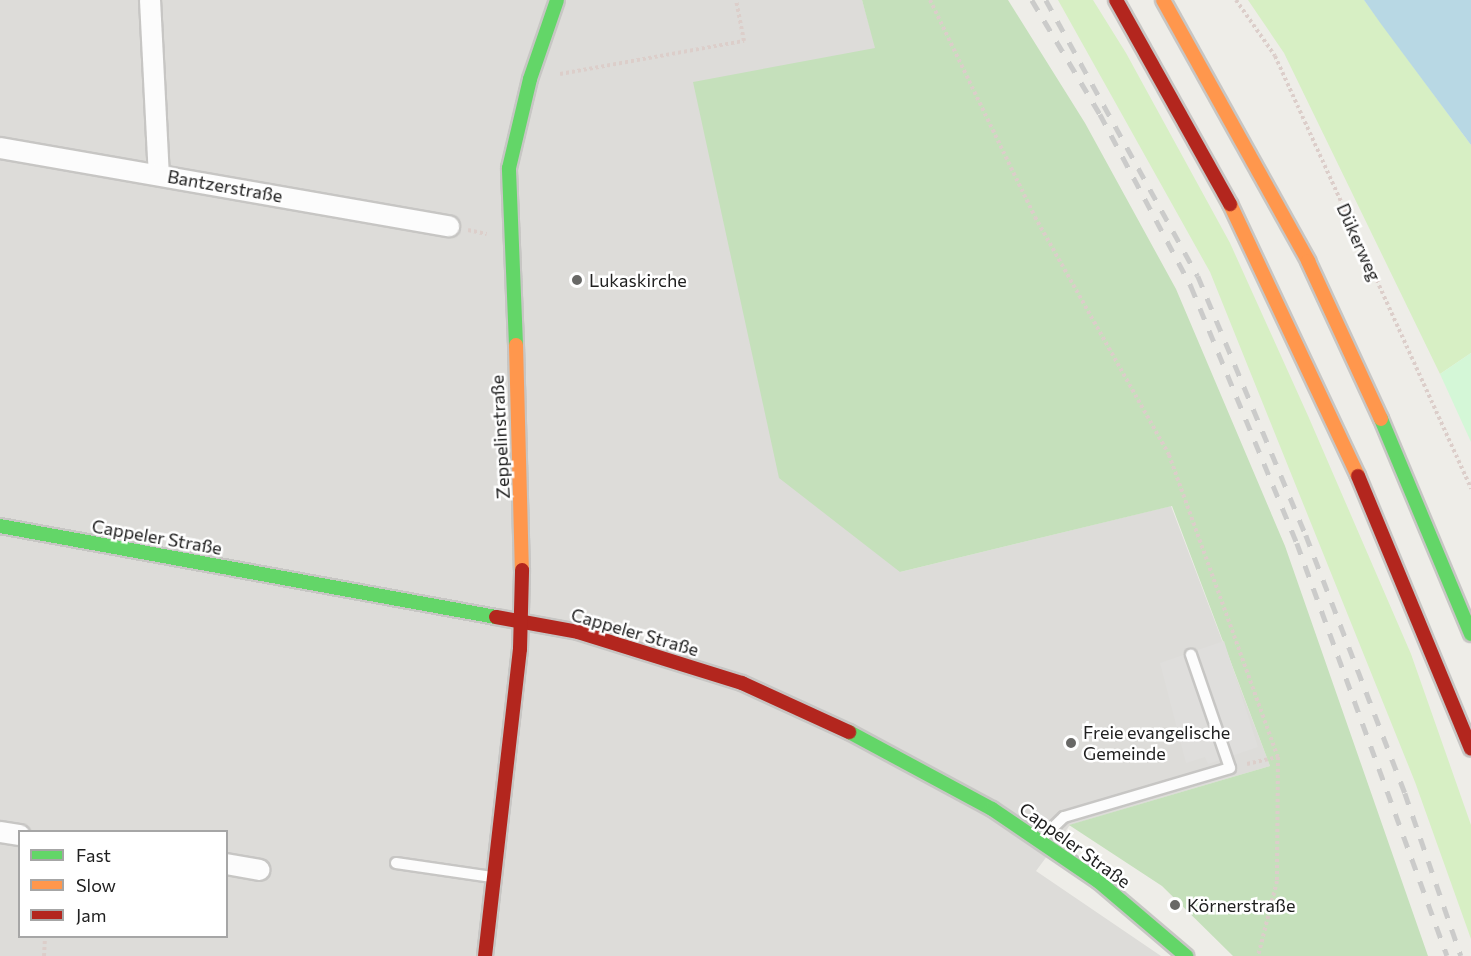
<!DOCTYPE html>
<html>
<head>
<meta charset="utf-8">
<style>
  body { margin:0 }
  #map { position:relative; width:1471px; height:956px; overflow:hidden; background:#eeede8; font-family:Commissioner,sans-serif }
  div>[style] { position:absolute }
  .residential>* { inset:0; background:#dddcd9 }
  .grass>* { inset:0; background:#d7efc4 }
  .forest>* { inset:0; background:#c5e0bb }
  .park>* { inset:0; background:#d4f7d7 }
  .parking>* { inset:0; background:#dfdedc }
  .water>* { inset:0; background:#b8d8e4 }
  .path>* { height:4px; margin-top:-2px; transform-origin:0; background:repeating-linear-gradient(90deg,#dcceca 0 3px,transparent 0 6px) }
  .roads { filter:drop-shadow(2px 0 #c7c6c4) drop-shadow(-2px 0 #c7c6c4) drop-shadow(0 2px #c7c6c4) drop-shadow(0 -2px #c7c6c4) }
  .lane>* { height:10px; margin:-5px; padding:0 5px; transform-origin:5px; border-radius:5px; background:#fcfcfc }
  .street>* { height:20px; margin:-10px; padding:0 10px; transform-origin:10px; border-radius:10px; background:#fcfcfc }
  .fast>* { height:14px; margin:-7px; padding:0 7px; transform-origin:7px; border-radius:7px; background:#63d668 }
  .slow>* { height:14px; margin:-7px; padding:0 7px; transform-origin:7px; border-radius:7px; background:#ff974d }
  .jam>* { height:14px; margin:-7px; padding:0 7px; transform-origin:7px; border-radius:7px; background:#b3261e }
  .rail>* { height:4.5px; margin-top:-2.25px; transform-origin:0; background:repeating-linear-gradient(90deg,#cbcbca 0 12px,transparent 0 24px) }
  .dots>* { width:16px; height:16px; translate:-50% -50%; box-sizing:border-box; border:3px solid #fff; border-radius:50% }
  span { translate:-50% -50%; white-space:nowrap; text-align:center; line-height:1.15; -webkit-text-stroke:5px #fff; paint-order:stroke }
  .street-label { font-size:18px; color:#202020 }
  .poi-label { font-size:18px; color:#202020 }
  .left { translate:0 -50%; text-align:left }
  .legend { position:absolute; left:18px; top:830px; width:210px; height:108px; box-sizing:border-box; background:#fff; border:2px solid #a6a6a6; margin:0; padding:8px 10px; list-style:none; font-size:18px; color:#202020 }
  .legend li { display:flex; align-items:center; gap:12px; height:30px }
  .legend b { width:30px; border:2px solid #a6a6a6 }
</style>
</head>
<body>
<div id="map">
  <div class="residential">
    <div style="clip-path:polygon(evenodd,0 0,862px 0,876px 48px,900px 572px,1171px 506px,1270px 766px,1070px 825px,1036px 871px,1161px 956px,0 956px,0 0,20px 832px,226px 832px,226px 936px,20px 936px,20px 832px)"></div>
  </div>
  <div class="grass">
    <div style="clip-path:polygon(1058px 0,1093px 0,1126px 53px,1230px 243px,1309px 418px,1411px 654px,1471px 825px,1471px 939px,1415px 782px,1210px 272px)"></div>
    <div style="clip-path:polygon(1248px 0,1364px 0,1471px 145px,1471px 353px,1440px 374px,1284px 53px)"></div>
  </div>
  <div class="forest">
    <div style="clip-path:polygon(862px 0,1008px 0,1085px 123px,1176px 289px,1285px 546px,1428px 956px,1233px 956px,1162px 886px,1069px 825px,1270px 766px,1172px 506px,900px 572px,779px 478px,693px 82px,875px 48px)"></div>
  </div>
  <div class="park">
    <div style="clip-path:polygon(1471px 353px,1471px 442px,1440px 374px)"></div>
  </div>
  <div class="parking">
    <div style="clip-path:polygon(1224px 641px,1258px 747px,1208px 764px,1205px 757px,1186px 763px,1160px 663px)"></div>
  </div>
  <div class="water">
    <div style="clip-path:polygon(1364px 0,1471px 0,1471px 145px,1381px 24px)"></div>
  </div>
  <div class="path">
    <div style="left:930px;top:0;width:241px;rotate:64.2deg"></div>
    <div style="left:1035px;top:217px;width:273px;rotate:60.6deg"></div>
    <div style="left:1169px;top:455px;width:321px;rotate:70.2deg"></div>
    <div style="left:1278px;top:757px;width:124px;rotate:90.5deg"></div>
    <div style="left:1277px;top:881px;width:77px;rotate:104.2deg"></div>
    <div style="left:1236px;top:0;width:68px;rotate:55.1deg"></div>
    <div style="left:1275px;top:56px;width:475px;rotate:65.6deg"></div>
    <div style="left:560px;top:74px;width:187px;rotate:-10.2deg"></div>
    <div style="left:744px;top:41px;width:42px;rotate:-101deg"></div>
    <div style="left:468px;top:230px;width:19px;rotate:12deg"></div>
    <div style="left:1247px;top:764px;width:32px;rotate:-13deg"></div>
    <div style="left:44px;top:956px;width:20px;rotate:-87deg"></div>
  </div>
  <div class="roads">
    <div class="lane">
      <div style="left:1040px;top:840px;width:33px;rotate:-44deg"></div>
      <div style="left:1064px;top:817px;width:173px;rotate:-16.4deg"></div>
      <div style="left:1230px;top:768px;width:120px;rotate:-109deg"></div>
      <div style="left:396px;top:863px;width:97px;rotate:8.3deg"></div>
    </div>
    <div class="street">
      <div style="left:150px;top:0;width:175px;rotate:87.1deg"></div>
      <div style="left:0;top:148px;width:456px;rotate:9.9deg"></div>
      <div style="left:0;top:832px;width:20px;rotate:9deg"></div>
      <div style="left:226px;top:864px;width:34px;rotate:10deg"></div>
    </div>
    <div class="fast">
      <div style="left:516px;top:345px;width:177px;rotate:-92.3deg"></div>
      <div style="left:509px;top:168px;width:91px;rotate:-76.7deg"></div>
      <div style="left:530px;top:79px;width:83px;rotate:-71.1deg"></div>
      <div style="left:1381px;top:419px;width:233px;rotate:67.3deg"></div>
      <div style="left:0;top:526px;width:504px;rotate:10.4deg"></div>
      <div style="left:849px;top:732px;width:162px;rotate:28.3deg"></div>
      <div style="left:992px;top:809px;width:128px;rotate:34.2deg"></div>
      <div style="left:1098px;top:881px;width:116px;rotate:40.4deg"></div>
    </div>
    <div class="slow">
      <div style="left:1163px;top:0;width:299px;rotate:60.9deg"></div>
      <div style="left:1308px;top:261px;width:174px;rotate:65.2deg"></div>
      <div style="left:1230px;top:204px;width:301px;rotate:64.8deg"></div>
      <div style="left:516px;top:345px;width:225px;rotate:88.5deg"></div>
    </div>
    <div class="jam">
      <div style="left:1116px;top:0;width:234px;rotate:60.8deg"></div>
      <div style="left:1358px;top:476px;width:295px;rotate:67.5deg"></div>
      <div style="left:496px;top:617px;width:83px;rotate:10.4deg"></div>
      <div style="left:578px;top:632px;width:172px;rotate:17.3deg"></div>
      <div style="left:742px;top:683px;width:118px;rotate:24.6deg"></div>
      <div style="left:485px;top:956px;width:309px;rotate:-83.5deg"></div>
      <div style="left:520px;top:649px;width:79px;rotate:-88.5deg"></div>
    </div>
  </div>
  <div class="rail">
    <div style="left:1032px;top:0;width:133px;rotate:59.2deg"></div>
    <div style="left:1100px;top:114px;width:195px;rotate:62.1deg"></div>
    <div style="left:1191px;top:286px;width:278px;rotate:67.6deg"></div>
    <div style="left:1297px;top:543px;width:439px;rotate:70deg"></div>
    <div style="left:1046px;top:0;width:315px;rotate:61.2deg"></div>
    <div style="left:1198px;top:276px;width:281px;rotate:67.4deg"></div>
    <div style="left:1306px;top:535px;width:276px;rotate:69deg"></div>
    <div style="left:1405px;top:793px;width:172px;rotate:71deg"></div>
  </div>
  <div class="dots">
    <div style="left:577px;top:280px;background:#686866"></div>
    <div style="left:1071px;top:743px;background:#686866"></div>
    <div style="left:1175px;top:905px;background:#686866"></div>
  </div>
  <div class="street-label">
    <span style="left:225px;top:186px;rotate:10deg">Bantzerstraße</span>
    <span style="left:1359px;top:242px;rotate:66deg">Dükerweg</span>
    <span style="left:500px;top:437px;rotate:-93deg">Zeppelinstraße</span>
    <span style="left:157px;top:537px;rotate:10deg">Cappeler Straße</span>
    <span style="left:635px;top:632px;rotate:16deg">Cappeler Straße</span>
    <span style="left:1075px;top:845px;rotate:36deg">Cappeler Straße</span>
  </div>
  <div class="poi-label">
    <span class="left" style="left:589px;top:280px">Lukaskirche</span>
    <span class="left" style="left:1083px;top:743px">Freie evangelische<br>Gemeinde</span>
    <span class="left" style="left:1187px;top:905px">Körnerstraße</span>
  </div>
  <ul class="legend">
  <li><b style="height:8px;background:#63d668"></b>Fast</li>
  <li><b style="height:8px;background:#ff974d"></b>Slow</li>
  <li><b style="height:8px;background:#b3261e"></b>Jam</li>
  </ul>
</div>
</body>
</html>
